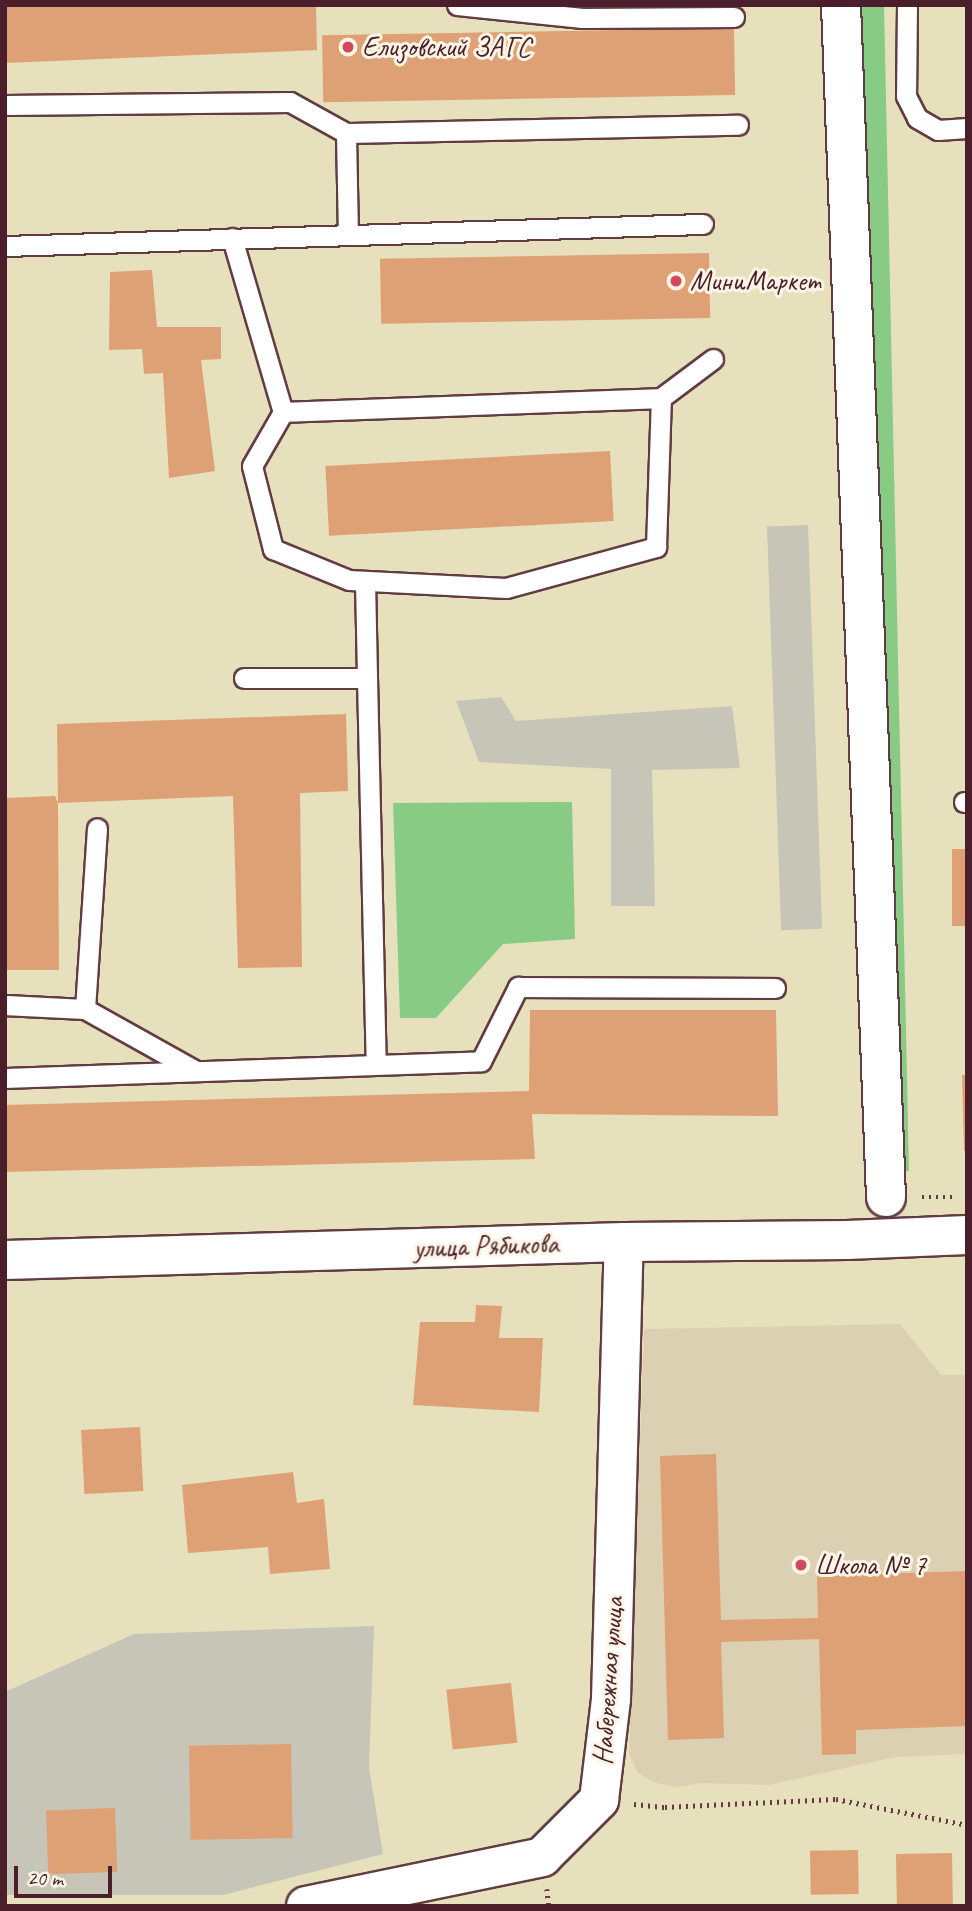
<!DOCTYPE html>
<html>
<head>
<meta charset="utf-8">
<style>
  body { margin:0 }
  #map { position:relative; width:972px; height:1911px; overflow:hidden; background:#e7e0bd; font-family:Caveat,sans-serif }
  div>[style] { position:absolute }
  .built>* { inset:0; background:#dbd0b1 }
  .industrial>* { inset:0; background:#c6c5b8; transform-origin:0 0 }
  .green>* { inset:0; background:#87cb85 }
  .building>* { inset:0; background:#dea075; transform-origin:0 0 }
  .path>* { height:4.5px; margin-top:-2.25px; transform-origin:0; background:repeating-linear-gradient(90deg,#623c41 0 2px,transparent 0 7px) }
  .roads { filter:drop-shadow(2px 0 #623c41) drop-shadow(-2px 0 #623c41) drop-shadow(0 2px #623c41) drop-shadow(0 -2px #623c41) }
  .lane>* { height:19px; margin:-9.5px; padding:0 9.5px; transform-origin:9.5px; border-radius:9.5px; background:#fff }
  .street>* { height:38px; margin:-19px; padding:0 19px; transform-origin:19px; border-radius:19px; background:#fff }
  .dots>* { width:19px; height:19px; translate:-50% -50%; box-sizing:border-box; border:4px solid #fcf5e5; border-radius:50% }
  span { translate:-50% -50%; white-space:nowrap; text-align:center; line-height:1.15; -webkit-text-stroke:6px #fcf5e5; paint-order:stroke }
  .poi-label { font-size:28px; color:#4a1f2b }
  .left { translate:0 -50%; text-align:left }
  .street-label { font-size:28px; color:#4a1f2b }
  .frame { position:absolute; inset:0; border:7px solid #4a1f2b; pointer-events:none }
  .scale { position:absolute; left:14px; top:1866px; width:98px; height:32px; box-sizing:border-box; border:4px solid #4a1f2b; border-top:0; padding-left:9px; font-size:21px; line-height:24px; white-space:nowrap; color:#4a1f2b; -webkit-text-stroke:5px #fcf5e5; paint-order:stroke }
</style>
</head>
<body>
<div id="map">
  <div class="built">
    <div style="clip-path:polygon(900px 1324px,941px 1375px,967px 1375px,967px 1754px,895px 1757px,769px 1785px,701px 1783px,678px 1787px,656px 1783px,638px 1773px,629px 1754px,644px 1329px)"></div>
  </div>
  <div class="industrial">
    <div style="left:808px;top:525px;width:404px;height:41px;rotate:88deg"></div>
    <div style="clip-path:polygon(501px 697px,516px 721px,732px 706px,740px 768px,652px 770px,655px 906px,611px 906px,611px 769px,479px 762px,456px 701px)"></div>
    <div style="clip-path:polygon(374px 1626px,369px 1767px,383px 1854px,223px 1895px,5px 1895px,5px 1692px,134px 1634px)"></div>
  </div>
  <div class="green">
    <div style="clip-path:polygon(828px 5px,884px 5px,909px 1171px,864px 1171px)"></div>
    <div style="clip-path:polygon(572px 802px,575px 939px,503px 944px,436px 1018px,400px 1018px,393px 803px)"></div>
  </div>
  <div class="building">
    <div style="clip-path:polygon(5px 5px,316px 5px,317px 50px,5px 63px)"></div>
    <div style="left:734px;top:28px;width:67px;height:412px;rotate:89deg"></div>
    <div style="left:709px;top:253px;width:65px;height:329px;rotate:89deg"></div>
    <div style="clip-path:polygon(152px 270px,157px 327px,221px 327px,221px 359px,201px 360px,215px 471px,169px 478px,163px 373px,144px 374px,142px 349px,109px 350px,110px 272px)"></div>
    <div style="left:610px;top:451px;width:70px;height:285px;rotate:87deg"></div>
    <div style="clip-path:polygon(346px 714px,348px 791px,300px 793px,302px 967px,238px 968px,233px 796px,58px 803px,59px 970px,5px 970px,5px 798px,55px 796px,58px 803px,57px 724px)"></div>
    <div style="left:952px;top:849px;width:15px;height:77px"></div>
    <div style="clip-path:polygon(530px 1010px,776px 1010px,778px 1116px,532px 1114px,535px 1159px,5px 1172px,5px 1105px,529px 1091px)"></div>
    <div style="clip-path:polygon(962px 1075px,967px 1075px,967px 1151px,964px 1151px)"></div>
    <div style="clip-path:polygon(476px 1305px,502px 1306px,499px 1338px,543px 1338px,539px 1412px,413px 1405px,420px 1322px,475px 1322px)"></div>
    <div style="left:140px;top:1427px;width:64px;height:59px;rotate:87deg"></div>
    <div style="clip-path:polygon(716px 1454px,721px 1620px,818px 1618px,817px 1576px,967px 1571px,967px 1726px,856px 1730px,856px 1754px,822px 1755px,819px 1639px,721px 1642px,724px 1738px,668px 1740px,660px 1456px)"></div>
    <div style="clip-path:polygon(293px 1472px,297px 1503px,324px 1499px,330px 1569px,270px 1574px,268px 1547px,188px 1553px,182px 1485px)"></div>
    <div style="left:511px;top:1683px;width:60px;height:65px;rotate:84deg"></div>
    <div style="left:291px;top:1744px;width:94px;height:102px;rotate:89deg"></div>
    <div style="left:115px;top:1808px;width:64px;height:69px;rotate:88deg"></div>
    <div style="left:858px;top:1850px;width:44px;height:48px;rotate:89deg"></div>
    <div style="left:952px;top:1853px;width:51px;height:56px;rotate:89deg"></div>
  </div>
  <div class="path">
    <div style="left:922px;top:1197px;width:33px"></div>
    <div style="left:634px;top:1804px;width:31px;rotate:6deg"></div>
    <div style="left:665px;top:1807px;width:171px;rotate:-2.7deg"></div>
    <div style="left:836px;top:1799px;width:134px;rotate:11.2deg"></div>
    <div style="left:547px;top:1889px;width:17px;rotate:83deg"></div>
  </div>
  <div class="roads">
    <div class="lane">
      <div style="left:457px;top:5px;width:126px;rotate:5.9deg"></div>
      <div style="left:582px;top:18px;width:152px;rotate:-0.4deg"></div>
      <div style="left:907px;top:5px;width:91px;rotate:90.6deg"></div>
      <div style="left:906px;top:96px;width:25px;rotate:63deg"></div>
      <div style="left:917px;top:118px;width:24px;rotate:30deg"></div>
      <div style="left:938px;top:130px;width:29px;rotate:-4deg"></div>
      <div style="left:5px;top:105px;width:285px;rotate:-0.6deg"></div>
      <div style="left:290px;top:102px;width:64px;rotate:29deg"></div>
      <div style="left:346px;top:133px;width:392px;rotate:-1.2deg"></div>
      <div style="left:346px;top:133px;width:101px;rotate:88.9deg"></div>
      <div style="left:232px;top:238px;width:181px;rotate:73.7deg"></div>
      <div style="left:283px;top:412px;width:378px;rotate:-2.1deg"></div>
      <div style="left:661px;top:398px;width:65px;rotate:-36.9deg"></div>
      <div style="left:5px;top:246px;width:698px;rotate:-1.81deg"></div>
      <div style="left:283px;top:412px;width:62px;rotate:119.9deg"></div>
      <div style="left:252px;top:466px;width:86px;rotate:75.8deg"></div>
      <div style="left:273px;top:549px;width:82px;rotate:22.2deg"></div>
      <div style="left:349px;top:580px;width:157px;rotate:2.9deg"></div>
      <div style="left:506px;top:588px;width:156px;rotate:-15.3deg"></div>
      <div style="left:656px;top:547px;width:149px;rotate:-88.1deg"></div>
      <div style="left:365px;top:581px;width:97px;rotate:88.8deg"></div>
      <div style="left:244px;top:678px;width:123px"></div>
      <div style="left:367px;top:678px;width:386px;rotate:88.7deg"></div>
      <div style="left:964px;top:802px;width:3px"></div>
      <div style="left:5px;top:1005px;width:80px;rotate:2.9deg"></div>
      <div style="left:85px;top:1009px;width:181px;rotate:-86.2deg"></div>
      <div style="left:85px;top:1009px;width:125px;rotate:29.2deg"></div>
      <div style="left:5px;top:1078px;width:476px;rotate:-2deg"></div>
      <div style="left:481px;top:1061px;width:83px;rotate:-63.4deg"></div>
      <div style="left:518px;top:987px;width:257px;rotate:0.2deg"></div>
    </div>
    <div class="street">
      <div style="left:841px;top:5px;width:1193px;rotate:87.84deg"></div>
      <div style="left:5px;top:1260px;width:619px;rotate:-1.67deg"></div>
      <div style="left:624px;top:1242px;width:223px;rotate:-0.5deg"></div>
      <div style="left:847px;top:1240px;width:120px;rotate:-2.4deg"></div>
      <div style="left:306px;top:1906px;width:241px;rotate:-11.7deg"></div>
      <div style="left:542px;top:1857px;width:81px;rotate:-45deg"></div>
      <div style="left:599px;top:1800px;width:102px;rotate:-83.2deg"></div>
      <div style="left:611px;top:1699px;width:457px;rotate:-88.4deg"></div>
    </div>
  </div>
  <div class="dots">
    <div style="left:348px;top:47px;background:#d1495b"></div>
    <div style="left:676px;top:281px;background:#d1495b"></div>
    <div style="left:801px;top:1565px;background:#d1495b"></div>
  </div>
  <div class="poi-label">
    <span class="left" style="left:362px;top:47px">Елизовский ЗАГС</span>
    <span class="left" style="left:690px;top:281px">МиниМаркет</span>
    <span class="left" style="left:815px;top:1565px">Школа № 7</span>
  </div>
  <div class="street-label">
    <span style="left:486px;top:1246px;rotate:-2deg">улица Рябикова</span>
    <span style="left:608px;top:1681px;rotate:-86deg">Набережная улица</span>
  </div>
  <div class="frame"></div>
  <div class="scale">20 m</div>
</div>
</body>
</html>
